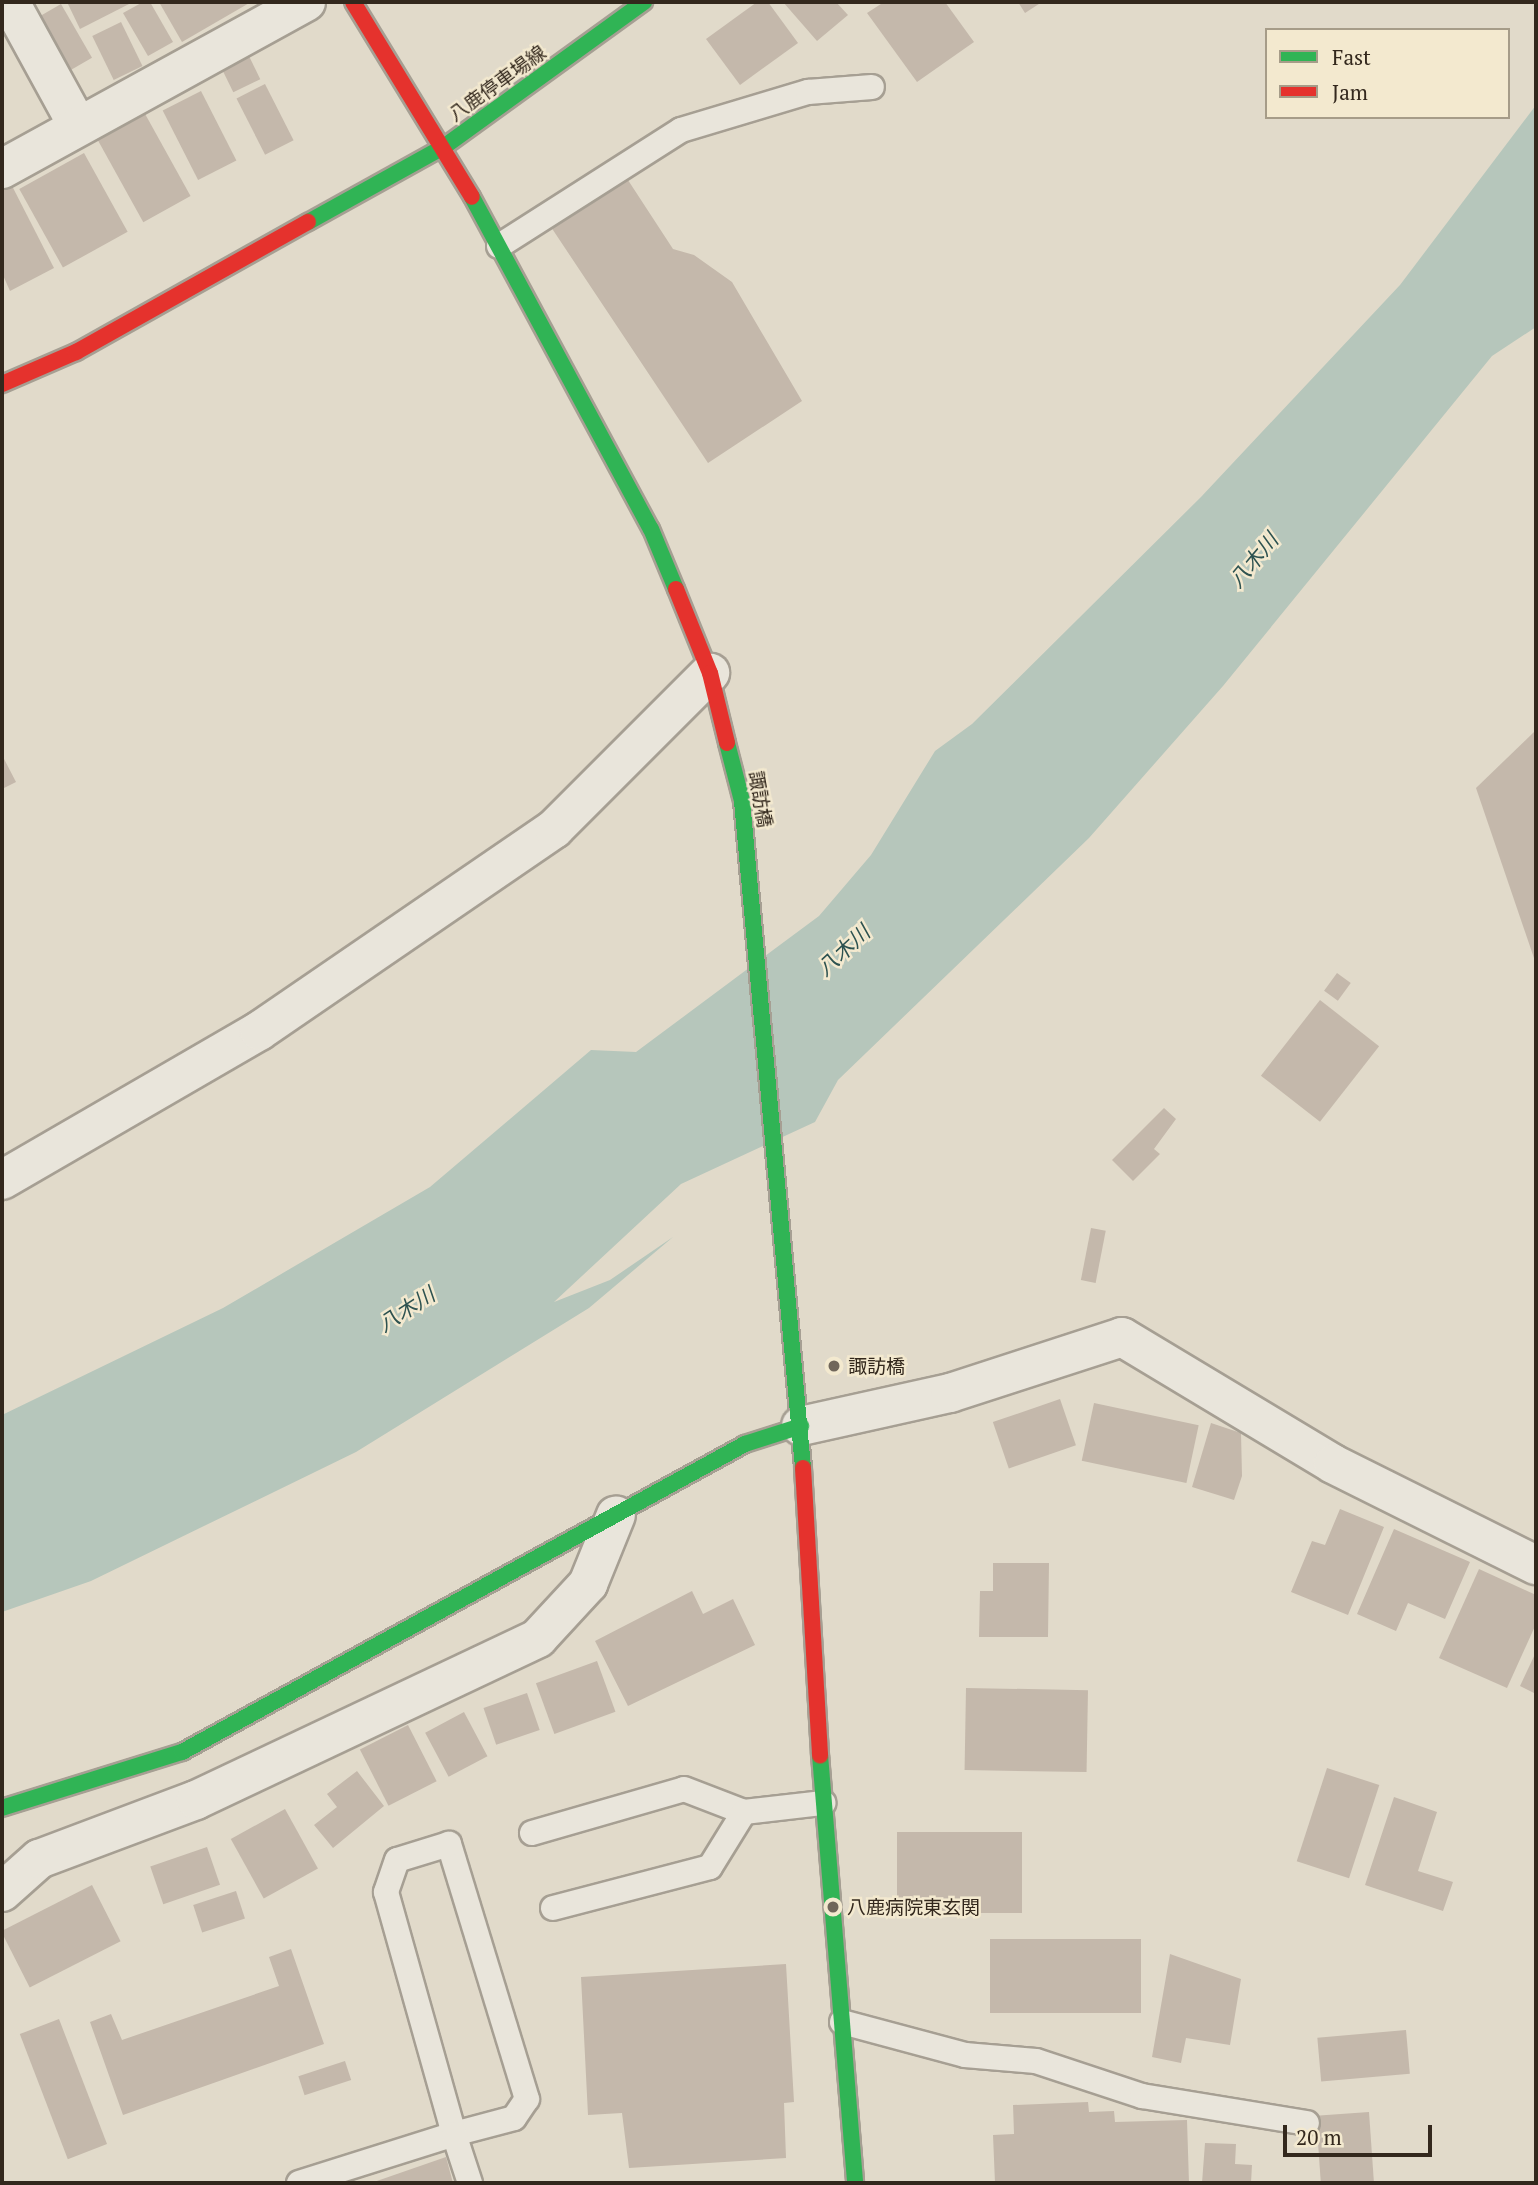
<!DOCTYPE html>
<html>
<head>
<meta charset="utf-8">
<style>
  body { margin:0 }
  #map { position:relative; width:1538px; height:2185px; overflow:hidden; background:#e1daca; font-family:"PT Serif","Noto Sans JP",serif }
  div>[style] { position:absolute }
  .water>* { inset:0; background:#b6c6bb }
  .building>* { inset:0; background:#c4b8ab; transform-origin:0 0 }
  .roads { filter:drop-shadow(2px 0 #a69f93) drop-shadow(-2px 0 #a69f93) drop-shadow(0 2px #a69f93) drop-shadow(0 -2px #a69f93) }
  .lane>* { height:24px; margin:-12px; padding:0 12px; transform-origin:12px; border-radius:12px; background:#e9e5db }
  .street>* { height:38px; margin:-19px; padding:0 19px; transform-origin:19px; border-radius:19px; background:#e9e5db }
  .fast>* { height:16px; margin:-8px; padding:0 8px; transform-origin:8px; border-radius:8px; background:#30b455 }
  .jam>* { height:16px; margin:-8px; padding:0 8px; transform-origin:8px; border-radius:8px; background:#e5322d }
  .dots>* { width:19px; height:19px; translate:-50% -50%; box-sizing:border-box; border:4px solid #f3e9cf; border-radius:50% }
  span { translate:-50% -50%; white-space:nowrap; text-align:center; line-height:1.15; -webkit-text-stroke:5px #f3e9cf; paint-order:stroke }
  .street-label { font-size:19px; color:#33281d }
  .poi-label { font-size:19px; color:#33281d }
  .left { translate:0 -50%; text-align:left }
  .water-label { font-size:21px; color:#2d5250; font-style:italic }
  .frame { position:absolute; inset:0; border:4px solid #33281d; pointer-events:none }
  .legend { position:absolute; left:1265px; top:28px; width:245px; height:91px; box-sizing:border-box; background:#f3e9cf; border:2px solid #a69c88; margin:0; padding:9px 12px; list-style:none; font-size:21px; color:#33281d }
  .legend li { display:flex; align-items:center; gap:14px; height:35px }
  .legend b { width:35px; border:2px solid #a69c88 }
  .scale { position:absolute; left:1283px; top:2125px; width:149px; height:32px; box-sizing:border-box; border:4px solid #33281d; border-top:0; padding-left:9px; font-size:21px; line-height:24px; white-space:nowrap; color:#33281d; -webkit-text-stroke:5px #f3e9cf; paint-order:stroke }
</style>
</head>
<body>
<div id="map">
  <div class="water">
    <div style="clip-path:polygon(1536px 105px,1536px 327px,1492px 356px,1223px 686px,1089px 838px,838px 1080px,815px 1122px,681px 1184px,554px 1302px,610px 1280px,673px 1237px,589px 1308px,356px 1452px,91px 1581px,2px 1612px,2px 1415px,223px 1308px,430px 1187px,591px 1050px,636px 1052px,819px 916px,871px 855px,935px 751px,972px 724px,1201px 497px,1400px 285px)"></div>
  </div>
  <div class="building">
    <div style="clip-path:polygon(67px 2px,133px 2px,80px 29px)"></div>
    <div style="clip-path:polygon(143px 2px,150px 2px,173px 42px,148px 56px,123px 13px)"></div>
    <div style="clip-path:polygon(159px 2px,251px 2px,182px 42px)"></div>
    <div style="clip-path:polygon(757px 2px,768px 2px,798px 43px,740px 85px,706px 39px)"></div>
    <div style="clip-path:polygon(783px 2px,836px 2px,848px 15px,817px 41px)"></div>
    <div style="clip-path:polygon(884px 2px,945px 2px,974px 42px,917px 82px,867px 13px)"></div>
    <div style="clip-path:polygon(1018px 2px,1042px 2px,1025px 13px)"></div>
    <div style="left:61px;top:4px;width:62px;height:32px;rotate:60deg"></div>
    <div style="left:121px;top:22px;width:49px;height:32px;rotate:64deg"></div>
    <div style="left:248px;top:54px;width:28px;height:30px;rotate:64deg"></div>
    <div style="left:265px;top:84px;width:63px;height:32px;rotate:63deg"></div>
    <div style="left:201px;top:91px;width:78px;height:43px;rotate:63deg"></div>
    <div style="left:144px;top:112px;width:96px;height:54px;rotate:61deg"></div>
    <div style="left:84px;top:153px;width:90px;height:74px;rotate:61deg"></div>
    <div style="clip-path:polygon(626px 177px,673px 249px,694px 255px,732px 282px,802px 401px,708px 463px,551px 227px)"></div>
    <div style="clip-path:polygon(9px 180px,54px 268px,10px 291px,2px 273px,2px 183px)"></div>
    <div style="clip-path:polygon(1535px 731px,1536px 733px,1536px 964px,1476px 788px)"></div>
    <div style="clip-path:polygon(2px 755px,16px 782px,2px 789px)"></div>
    <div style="left:1337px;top:973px;width:17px;height:22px;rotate:36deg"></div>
    <div style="left:1320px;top:1000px;width:75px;height:96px;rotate:38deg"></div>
    <div style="clip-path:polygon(1164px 1108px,1176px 1119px,1154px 1149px,1160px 1154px,1133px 1181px,1112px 1160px)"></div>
    <div style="left:1091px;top:1228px;width:15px;height:53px;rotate:11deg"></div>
    <div style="left:1060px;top:1399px;width:49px;height:71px;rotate:71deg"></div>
    <div style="left:1094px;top:1403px;width:107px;height:59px;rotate:12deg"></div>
    <div style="clip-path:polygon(1211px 1423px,1241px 1433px,1242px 1476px,1234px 1500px,1192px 1487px)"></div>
    <div style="clip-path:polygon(1340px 1509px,1384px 1527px,1348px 1615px,1291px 1592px,1312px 1541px,1325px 1545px)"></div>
    <div style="clip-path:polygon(1394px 1529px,1470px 1562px,1445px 1619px,1408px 1603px,1396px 1631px,1357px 1614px)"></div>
    <div style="clip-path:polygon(993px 1563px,1049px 1563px,1048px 1637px,979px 1637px,980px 1591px,993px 1591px)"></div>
    <div style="clip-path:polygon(1479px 1569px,1536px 1595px,1536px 1624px,1507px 1688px,1439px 1658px)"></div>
    <div style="clip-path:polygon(692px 1591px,703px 1614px,733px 1599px,755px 1645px,628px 1706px,595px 1641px)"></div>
    <div style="clip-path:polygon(1536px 1652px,1536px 1694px,1520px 1686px)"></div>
    <div style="left:597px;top:1661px;width:54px;height:65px;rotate:70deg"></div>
    <div style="left:966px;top:1688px;width:122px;height:82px;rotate:1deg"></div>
    <div style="left:527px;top:1693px;width:39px;height:46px;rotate:71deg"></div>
    <div style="left:464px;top:1712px;width:50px;height:44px;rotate:62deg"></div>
    <div style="left:408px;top:1725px;width:63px;height:54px;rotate:63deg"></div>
    <div style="left:1327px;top:1768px;width:55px;height:98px;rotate:18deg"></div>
    <div style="clip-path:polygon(357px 1771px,384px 1806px,333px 1848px,314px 1825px,337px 1807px,327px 1794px)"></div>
    <div style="clip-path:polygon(1394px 1797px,1437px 1812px,1418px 1871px,1453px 1882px,1443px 1911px,1365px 1885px)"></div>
    <div style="left:285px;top:1809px;width:68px;height:62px;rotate:61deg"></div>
    <div style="left:897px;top:1832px;width:125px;height:81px"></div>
    <div style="left:207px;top:1847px;width:40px;height:60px;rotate:71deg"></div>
    <div style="left:92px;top:1885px;width:63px;height:102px;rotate:63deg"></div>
    <div style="left:236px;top:1891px;width:29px;height:45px;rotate:72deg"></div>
    <div style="left:990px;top:1939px;width:151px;height:74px"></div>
    <div style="clip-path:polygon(291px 1949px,324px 2044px,123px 2115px,90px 2022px,111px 2014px,122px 2040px,279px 1986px,269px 1957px)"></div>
    <div style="clip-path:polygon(1170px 1954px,1241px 1979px,1230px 2045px,1186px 2038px,1181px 2063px,1152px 2057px)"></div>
    <div style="clip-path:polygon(786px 1964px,794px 2102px,784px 2103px,786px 2158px,629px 2168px,622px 2113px,588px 2115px,581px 1977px)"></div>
    <div style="left:59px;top:2019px;width:134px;height:42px;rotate:69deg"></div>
    <div style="left:1406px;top:2030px;width:44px;height:89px;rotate:85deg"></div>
    <div style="left:345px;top:2061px;width:20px;height:49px;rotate:72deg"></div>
    <div style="clip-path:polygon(1088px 2102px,1089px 2112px,1114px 2111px,1115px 2122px,1187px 2120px,1189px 2183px,995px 2183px,993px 2135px,1014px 2134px,1013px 2105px)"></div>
    <div style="left:1369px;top:2112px;width:71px;height:53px;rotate:86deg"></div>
    <div style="clip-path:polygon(1205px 2143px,1236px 2144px,1235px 2164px,1252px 2165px,1251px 2183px,1202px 2183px)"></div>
    <div style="clip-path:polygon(446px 2157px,453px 2183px,371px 2183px)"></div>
  </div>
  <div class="roads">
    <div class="lane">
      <div style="left:499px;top:246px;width:216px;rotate:-32.5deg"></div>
      <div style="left:681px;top:130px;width:133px;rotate:-16.7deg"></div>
      <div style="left:808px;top:92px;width:64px;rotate:-4.5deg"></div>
      <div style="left:532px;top:1833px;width:158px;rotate:-16.1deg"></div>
      <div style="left:684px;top:1789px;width:64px;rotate:21deg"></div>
      <div style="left:744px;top:1812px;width:80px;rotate:-6.5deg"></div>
      <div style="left:553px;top:1908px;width:162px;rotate:-14.6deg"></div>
      <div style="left:710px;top:1867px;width:65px;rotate:-58.3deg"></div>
      <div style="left:842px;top:2022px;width:127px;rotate:15deg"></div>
      <div style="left:965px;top:2055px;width:71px;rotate:4.8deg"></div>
      <div style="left:1036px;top:2061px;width:112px;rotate:18.3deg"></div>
      <div style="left:1142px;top:2096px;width:167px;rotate:9.3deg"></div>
      <div style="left:299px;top:2183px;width:163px;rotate:-17.5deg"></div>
      <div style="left:454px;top:2134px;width:62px;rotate:-14.9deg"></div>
      <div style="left:514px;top:2118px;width:23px;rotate:-56deg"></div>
      <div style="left:527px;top:2099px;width:267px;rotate:-107deg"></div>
      <div style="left:449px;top:1844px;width:54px;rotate:162.9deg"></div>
      <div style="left:397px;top:1860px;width:34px;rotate:109deg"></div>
      <div style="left:386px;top:1892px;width:251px;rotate:74.3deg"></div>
      <div style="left:454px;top:2134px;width:52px;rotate:71.9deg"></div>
    </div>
    <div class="street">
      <div style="left:10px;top:2px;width:141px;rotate:61.3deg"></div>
      <div style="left:2px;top:169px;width:347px;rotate:-28.8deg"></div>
      <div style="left:2px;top:1180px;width:297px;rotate:-30.1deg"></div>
      <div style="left:259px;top:1031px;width:358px;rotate:-34.4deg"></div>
      <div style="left:554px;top:829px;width:221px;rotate:-45deg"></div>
      <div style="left:801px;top:1426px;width:153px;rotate:-12.5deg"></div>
      <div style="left:950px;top:1393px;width:181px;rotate:-18deg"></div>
      <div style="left:1122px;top:1337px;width:246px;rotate:31deg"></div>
      <div style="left:1333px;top:1464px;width:227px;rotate:26.5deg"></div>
      <div style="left:2px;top:1892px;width:50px;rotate:-41.7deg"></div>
      <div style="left:39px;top:1859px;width:168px;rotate:-20.6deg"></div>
      <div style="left:196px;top:1800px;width:378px;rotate:-25.3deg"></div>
      <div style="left:538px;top:1638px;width:74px;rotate:-47.2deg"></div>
      <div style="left:588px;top:1584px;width:74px;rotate:-67.9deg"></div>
    </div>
    <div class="fast">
      <div style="left:472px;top:197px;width:377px;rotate:61.7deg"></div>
      <div style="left:651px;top:529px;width:65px;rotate:67.4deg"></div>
      <div style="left:308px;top:222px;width:157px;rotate:-29deg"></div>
      <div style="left:445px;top:146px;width:246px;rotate:-35.9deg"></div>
      <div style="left:727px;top:743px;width:60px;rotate:75.5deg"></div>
      <div style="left:742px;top:801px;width:670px;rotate:84.77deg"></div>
      <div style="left:820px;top:1755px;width:429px;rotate:85.3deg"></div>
      <div style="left:2px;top:1808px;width:189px;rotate:-17.3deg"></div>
      <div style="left:182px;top:1752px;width:642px;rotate:-28.68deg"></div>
      <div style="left:745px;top:1444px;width:59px;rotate:-17.8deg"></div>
    </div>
    <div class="jam">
      <div style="left:353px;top:2px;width:228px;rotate:58.6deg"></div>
      <div style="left:2px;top:384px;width:81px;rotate:-23.4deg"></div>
      <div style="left:76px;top:352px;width:266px;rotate:-29.3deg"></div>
      <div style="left:676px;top:589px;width:91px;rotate:68deg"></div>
      <div style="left:710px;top:673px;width:72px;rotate:76.3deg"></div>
      <div style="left:803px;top:1468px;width:288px;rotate:86.6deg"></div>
    </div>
  </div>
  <div class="dots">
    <div style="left:834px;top:1366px;background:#70665a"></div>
    <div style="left:833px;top:1907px;background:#70665a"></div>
  </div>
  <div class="street-label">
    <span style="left:497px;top:83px;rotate:-36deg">八鹿停車場線</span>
    <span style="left:761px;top:799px;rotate:80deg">諏訪橋</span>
  </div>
  <div class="poi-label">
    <span class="left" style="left:848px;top:1366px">諏訪橋</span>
    <span class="left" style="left:847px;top:1907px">八鹿病院東玄関</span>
  </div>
  <div class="water-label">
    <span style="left:1253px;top:560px;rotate:-50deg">八木川</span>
    <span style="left:843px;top:950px;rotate:-43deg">八木川</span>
    <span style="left:406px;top:1309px;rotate:-33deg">八木川</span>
  </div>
  <div class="frame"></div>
  <ul class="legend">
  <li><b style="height:9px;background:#30b455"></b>Fast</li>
  <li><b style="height:9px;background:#e5322d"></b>Jam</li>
  </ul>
  <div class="scale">20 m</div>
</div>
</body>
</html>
